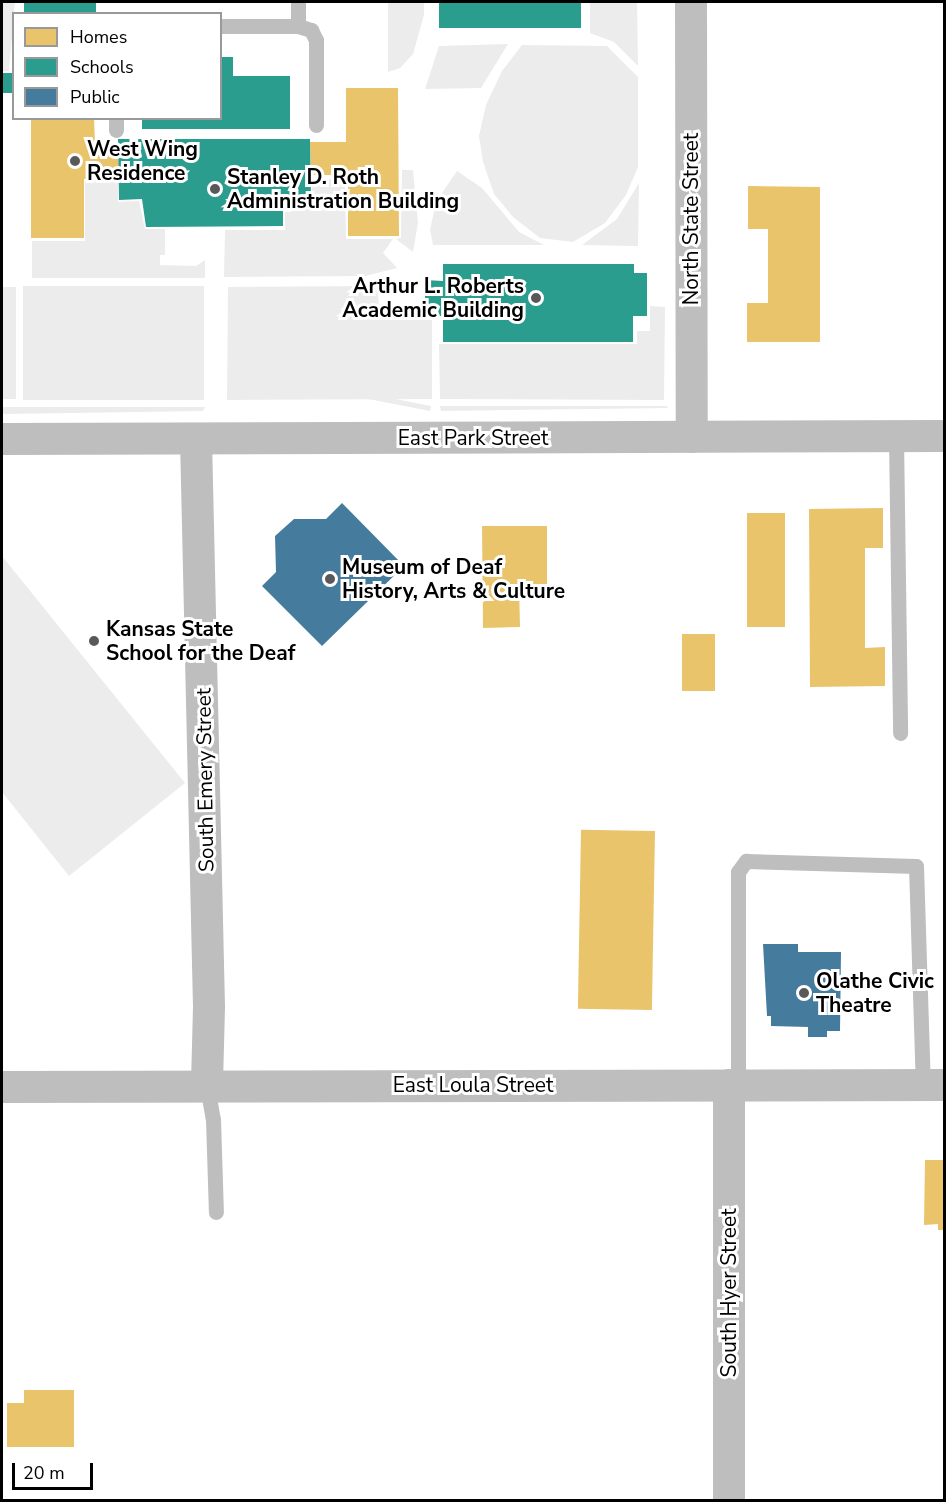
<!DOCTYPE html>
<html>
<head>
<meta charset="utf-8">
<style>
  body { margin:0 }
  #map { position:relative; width:946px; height:1502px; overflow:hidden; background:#fff; font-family:"Nunito Sans",sans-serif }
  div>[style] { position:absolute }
  .green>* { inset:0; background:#ececec; transform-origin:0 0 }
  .homes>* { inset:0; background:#e9c46a; transform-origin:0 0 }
  .schools>* { inset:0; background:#2a9d8f; transform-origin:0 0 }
  .public>* { inset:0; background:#457b9d }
  .service>* { height:15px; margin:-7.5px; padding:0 7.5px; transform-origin:7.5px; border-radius:7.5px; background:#bebebe }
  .minor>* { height:32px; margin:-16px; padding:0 16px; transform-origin:16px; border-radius:16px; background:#bebebe }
  .dots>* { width:16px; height:16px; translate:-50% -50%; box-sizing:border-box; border:3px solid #fff; border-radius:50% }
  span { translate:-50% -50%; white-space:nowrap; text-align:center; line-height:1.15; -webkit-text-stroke:6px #fff; paint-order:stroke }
  .poi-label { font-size:21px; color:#000; font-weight:700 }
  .left { translate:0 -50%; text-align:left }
  .right { translate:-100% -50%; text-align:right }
  .street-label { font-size:21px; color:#000 }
  .frame { position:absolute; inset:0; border:3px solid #000; pointer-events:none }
  .legend { position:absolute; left:12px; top:12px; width:210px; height:108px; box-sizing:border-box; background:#fff; border:2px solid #999; margin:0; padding:8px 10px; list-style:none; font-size:18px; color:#000 }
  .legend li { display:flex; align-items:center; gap:12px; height:30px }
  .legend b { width:30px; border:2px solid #999 }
  .scale { position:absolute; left:12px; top:1463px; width:81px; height:27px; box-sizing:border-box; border:3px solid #000; border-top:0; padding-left:8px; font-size:18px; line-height:21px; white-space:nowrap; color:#000; -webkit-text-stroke:4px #fff; paint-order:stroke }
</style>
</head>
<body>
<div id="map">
  <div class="green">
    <div style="clip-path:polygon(2px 2px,15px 2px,9px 71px,2px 71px)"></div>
    <div style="clip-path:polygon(388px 2px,424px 2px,424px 15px,413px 54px,400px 68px,388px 72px)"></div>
    <div style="clip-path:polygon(590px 2px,637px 2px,638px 66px,614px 42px,590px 33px)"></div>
    <div style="clip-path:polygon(508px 44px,481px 88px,425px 89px,439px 46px)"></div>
    <div style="clip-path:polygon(522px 45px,607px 46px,638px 77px,638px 167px,626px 195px,605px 223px,573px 242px,540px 238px,513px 217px,494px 194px,483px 162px,479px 136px,486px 105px,502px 71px)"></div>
    <div style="clip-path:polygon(402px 170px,413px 170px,418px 223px,413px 252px,396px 239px,401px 238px)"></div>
    <div style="clip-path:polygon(457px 171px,482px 188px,519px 232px,544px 245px,433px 245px,430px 230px,436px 202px)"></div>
    <div style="clip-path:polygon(312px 179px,345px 179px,346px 239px,393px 239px,383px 253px,397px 268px,365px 276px,224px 277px,225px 230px,285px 230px,285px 212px,291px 212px,291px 202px,312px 201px)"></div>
    <div style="clip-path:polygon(85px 180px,118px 180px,118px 202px,139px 201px,145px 229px,165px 229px,165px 255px,160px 255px,160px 265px,196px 266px,205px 260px,205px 278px,32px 278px,32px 241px,85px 241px)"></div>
    <div style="clip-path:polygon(639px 183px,638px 246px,582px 245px,617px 219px)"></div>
    <div style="left:23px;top:286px;width:181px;height:114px"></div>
    <div style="clip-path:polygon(378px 286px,379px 320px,432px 320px,432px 399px,227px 400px,228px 287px)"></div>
    <div style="left:2px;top:287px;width:14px;height:112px"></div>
    <div style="clip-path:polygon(650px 306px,665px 307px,664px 400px,440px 399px,439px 344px,637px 344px,637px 331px,650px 331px)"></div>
    <div style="left:431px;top:406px;width:5px;height:204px;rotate:101deg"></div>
    <div style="clip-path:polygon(440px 406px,667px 406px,668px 408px,441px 411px)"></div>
    <div style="clip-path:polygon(2px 407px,205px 407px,203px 411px,3px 414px)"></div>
    <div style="clip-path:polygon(2px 556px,185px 783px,69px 876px,2px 792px)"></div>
  </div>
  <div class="homes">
    <div style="clip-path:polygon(346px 88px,398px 88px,399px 236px,348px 236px,348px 175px,311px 175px,310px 142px,346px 142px)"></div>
    <div style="clip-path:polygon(31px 118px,94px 118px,95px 144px,118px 144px,119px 179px,84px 179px,84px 238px,31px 238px)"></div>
    <div style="clip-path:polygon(748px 186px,820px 187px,820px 342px,747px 342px,747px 303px,768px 303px,768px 229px,748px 229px)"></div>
    <div style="clip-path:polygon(883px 508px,883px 548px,865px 548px,865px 648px,885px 647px,885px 686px,810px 687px,809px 509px)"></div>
    <div style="left:747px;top:513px;width:38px;height:114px"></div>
    <div style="clip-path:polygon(482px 526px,547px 526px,547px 586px,519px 586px,520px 627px,483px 628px)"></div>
    <div style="left:682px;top:634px;width:33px;height:57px"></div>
    <div style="left:655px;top:831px;width:179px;height:74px;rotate:91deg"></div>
    <div style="clip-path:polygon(925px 1160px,944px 1160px,944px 1230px,938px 1230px,938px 1224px,924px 1225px)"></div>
    <div style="clip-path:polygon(24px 1390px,74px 1390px,74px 1447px,7px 1447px,7px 1403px,24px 1403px)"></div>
  </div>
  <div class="schools">
    <div style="left:24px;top:2px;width:72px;height:12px"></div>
    <div style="left:439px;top:2px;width:142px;height:26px"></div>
    <div style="clip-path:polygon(220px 57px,233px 57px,233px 76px,290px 76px,290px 129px,142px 129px,142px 118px,220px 118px)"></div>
    <div style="left:14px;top:73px;width:20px;height:12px;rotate:90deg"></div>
    <div style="clip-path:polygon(118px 139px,310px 139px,311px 199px,288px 199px,288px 209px,283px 209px,283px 226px,146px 227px,142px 199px,119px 200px)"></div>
    <div style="clip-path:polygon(443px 264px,634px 264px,634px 273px,647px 273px,647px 316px,633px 316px,633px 342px,443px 342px,443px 316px,425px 316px,425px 280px,443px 281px)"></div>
  </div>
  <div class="public">
    <div style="clip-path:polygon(342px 503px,404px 566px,322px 646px,262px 586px,276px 572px,275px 536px,294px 519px,326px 519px)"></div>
    <div style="clip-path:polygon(763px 944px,798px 944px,798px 952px,841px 952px,840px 1031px,827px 1031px,827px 1037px,808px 1037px,808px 1027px,771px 1026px,771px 1016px,767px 1016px)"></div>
  </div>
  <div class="service">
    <div style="left:298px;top:2px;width:24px;rotate:90deg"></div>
    <div style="left:298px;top:26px;width:14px;rotate:17deg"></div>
    <div style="left:311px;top:30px;width:11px;rotate:63deg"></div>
    <div style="left:316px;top:40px;width:85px;rotate:90deg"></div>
    <div style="left:220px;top:26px;width:78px"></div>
    <div style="left:116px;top:118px;width:12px;rotate:90deg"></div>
    <div style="left:896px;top:436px;width:297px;rotate:89.2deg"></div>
    <div style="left:738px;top:1085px;width:213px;rotate:-90deg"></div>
    <div style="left:738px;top:872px;width:14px;rotate:-54deg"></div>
    <div style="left:746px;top:861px;width:170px;rotate:1.7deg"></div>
    <div style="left:916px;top:866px;width:219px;rotate:88.2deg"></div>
    <div style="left:207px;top:1086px;width:34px;rotate:80deg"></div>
    <div style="left:213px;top:1119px;width:93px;rotate:88.2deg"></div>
  </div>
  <div class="minor">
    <div style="left:691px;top:2px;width:435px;rotate:89.9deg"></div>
    <div style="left:2px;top:439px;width:942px;rotate:-0.18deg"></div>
    <div style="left:196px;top:439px;width:568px;rotate:88.69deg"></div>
    <div style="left:209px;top:1007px;width:79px;rotate:91.5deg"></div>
    <div style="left:2px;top:1087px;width:942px;rotate:-0.12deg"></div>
    <div style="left:729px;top:1500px;width:415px;rotate:-90deg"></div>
  </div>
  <div class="dots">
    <div style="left:75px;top:161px;background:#595959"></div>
    <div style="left:215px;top:189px;background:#595959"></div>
    <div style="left:536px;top:298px;background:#595959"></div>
    <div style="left:330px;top:579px;background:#595959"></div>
    <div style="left:94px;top:641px;background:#595959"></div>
    <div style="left:804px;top:993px;background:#595959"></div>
  </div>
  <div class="poi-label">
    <span class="left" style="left:87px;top:161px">West Wing<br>Residence</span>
    <span class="left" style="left:227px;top:189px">Stanley D. Roth<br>Administration Building</span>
    <span class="right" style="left:524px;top:298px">Arthur L. Roberts<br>Academic Building</span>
    <span class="left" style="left:342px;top:579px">Museum of Deaf<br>History, Arts &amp; Culture</span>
    <span class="left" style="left:106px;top:641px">Kansas State<br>School for the Deaf</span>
    <span class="left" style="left:816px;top:993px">Olathe Civic<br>Theatre</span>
  </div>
  <div class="street-label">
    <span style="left:691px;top:219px;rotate:-90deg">North State Street</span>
    <span style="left:473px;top:438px">East Park Street</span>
    <span style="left:205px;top:780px;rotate:-91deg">South Emery Street</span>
    <span style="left:473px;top:1085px">East Loula Street</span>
    <span style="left:729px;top:1293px;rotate:-90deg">South Hyer Street</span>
  </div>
  <div class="frame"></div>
  <ul class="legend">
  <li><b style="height:16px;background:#e9c46a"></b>Homes</li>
  <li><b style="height:16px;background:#2a9d8f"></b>Schools</li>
  <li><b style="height:16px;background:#457b9d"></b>Public</li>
  </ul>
  <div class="scale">20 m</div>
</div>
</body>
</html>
